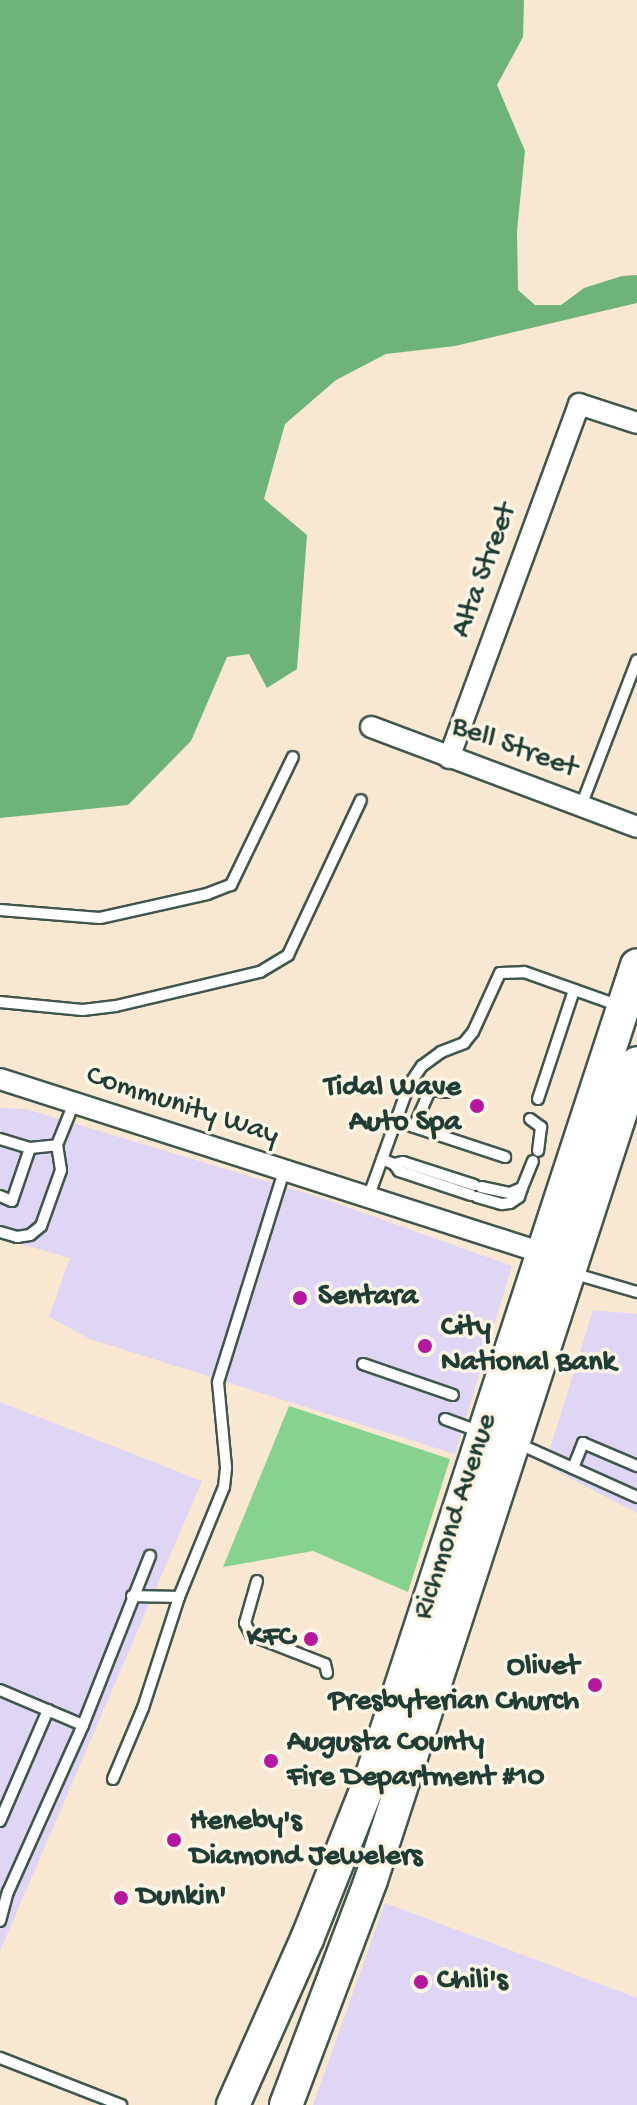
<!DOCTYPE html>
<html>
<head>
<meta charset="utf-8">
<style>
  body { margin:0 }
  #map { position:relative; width:637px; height:2105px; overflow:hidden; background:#f8e7d1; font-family:"Gochi Hand",sans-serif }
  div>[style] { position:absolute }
  .built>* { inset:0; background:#dfd5f5 }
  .green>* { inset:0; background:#88d28f }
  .forest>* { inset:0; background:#6eb47a }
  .roads { filter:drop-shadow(2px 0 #40564c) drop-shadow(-2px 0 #40564c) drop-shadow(0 2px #40564c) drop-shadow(0 -2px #40564c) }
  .service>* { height:10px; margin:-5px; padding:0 5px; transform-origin:5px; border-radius:5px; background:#fff }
  .minor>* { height:20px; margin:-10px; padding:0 10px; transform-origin:10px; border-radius:10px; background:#fff }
  .primary>* { height:32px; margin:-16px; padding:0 16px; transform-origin:16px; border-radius:16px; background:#fff }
  .dots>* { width:22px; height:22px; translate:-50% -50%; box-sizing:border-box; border:4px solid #fcf5e5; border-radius:50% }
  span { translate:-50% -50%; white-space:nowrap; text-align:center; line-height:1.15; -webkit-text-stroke:7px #fcf5e5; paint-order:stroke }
  .street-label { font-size:30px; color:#1f3d34 }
  .poi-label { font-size:30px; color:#1f3d34; font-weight:700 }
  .right { translate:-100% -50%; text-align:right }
  .left { translate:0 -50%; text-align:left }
</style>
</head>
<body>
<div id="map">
  <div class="built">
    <div style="clip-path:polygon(0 1108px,26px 1109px,322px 1198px,512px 1266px,455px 1454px,90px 1339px,49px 1317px,70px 1258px,0 1238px)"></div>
    <div style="clip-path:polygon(593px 1310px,637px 1314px,637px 1513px,545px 1465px)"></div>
    <div style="clip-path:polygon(0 1402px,202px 1481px,0 1951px)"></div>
    <div style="clip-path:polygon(385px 1903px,637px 1998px,637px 2105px,313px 2105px)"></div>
  </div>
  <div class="green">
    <div style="clip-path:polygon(289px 1406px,450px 1459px,408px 1592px,313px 1551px,223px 1567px)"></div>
  </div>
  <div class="forest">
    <div style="clip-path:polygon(0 0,524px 0,523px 37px,497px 85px,525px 151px,517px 231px,518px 290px,535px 305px,561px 305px,584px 288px,622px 276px,637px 275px,637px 303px,455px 346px,386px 354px,336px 380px,285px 424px,264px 499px,307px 535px,297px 669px,267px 688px,249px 654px,227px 657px,191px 741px,128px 805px,0 818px)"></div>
  </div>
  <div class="roads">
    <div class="service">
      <div style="left:581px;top:806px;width:156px;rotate:-69deg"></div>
      <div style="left:0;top:910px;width:100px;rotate:4.6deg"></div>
      <div style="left:100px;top:918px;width:110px;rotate:-12.6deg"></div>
      <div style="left:207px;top:894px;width:26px;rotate:-21deg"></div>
      <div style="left:231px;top:885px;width:142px;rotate:-64.2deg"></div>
      <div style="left:0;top:1002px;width:83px;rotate:5.5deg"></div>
      <div style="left:83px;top:1010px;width:33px;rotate:-7deg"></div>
      <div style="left:116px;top:1006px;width:148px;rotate:-13.3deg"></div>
      <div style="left:260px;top:972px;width:33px;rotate:-31deg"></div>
      <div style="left:288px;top:955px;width:171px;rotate:-64.8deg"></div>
      <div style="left:538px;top:1099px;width:115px;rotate:-71.7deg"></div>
      <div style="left:530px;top:1119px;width:14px;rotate:36deg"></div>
      <div style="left:541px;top:1127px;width:24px;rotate:97deg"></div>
      <div style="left:396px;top:1121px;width:115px;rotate:18.3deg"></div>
      <div style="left:414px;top:1127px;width:40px;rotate:-66.6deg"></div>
      <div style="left:430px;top:1090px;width:17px;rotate:7deg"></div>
      <div style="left:0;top:1139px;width:31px;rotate:17deg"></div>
      <div style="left:30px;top:1148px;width:27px;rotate:-6deg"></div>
      <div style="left:57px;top:1145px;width:45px;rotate:-68deg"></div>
      <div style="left:382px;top:1159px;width:13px;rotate:23deg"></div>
      <div style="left:394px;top:1164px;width:9px;rotate:54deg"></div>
      <div style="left:399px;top:1171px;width:76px;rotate:18.4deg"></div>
      <div style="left:394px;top:1164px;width:9px;rotate:-13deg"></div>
      <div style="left:403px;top:1162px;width:75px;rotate:17.9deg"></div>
      <div style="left:481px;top:1187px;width:30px;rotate:12deg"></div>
      <div style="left:510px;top:1193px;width:13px;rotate:-23deg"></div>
      <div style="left:522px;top:1188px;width:29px;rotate:-68deg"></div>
      <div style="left:0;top:1196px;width:13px;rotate:23deg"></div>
      <div style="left:12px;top:1201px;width:56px;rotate:-71.2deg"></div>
      <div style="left:477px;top:1197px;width:26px;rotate:16deg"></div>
      <div style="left:502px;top:1204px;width:8px;rotate:-7deg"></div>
      <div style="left:510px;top:1203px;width:11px;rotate:-34deg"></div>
      <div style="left:519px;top:1197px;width:9px;rotate:-72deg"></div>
      <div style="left:368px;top:1198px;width:120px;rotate:-70.1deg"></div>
      <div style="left:409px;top:1085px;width:23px;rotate:-56deg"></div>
      <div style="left:422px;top:1066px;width:24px;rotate:-36deg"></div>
      <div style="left:441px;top:1052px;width:25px;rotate:-21deg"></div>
      <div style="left:464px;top:1043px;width:14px;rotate:-51deg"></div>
      <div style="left:473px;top:1032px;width:65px;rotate:-65.4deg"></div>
      <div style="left:500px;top:973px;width:24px;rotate:-2deg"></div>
      <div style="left:524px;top:972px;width:102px;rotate:19.5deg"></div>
      <div style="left:0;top:1232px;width:18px;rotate:16deg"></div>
      <div style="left:17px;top:1237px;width:13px;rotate:-9deg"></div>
      <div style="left:30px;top:1235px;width:14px;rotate:-39deg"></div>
      <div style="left:41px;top:1226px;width:59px;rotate:-70.3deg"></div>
      <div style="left:61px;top:1170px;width:25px;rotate:-99deg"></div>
      <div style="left:572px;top:1273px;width:68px;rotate:16.3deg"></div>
      <div style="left:363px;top:1364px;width:95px;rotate:19deg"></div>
      <div style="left:445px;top:1419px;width:38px;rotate:20deg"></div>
      <div style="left:517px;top:1443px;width:132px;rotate:24.2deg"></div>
      <div style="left:573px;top:1468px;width:27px;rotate:-68deg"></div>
      <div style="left:583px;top:1443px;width:59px;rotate:23.1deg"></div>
      <div style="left:257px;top:1581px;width:44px;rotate:105.9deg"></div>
      <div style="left:245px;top:1623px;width:13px;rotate:63deg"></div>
      <div style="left:251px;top:1635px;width:79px;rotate:21.4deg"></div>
      <div style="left:325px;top:1664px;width:9px;rotate:77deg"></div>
      <div style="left:132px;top:1596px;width:47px;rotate:1.2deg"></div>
      <div style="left:0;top:1690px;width:90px;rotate:22.9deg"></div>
      <div style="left:113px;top:1779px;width:77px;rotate:-67.1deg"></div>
      <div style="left:143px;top:1708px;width:117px;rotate:-72deg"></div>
      <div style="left:179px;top:1597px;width:119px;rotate:-67.8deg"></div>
      <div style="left:224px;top:1487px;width:20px;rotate:-84deg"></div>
      <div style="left:226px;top:1467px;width:85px;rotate:-95.4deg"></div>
      <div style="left:218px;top:1382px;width:220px;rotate:-72.6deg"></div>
      <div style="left:0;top:1821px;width:121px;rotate:-66.6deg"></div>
      <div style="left:0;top:1921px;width:30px;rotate:-75deg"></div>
      <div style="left:8px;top:1892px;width:183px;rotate:-65.8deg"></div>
      <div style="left:83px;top:1725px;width:182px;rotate:-68.4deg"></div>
      <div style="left:0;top:2058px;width:130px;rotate:21.2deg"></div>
    </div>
    <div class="minor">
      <div style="left:371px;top:727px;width:284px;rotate:20.6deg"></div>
      <div style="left:449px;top:758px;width:377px;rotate:-69.8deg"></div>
      <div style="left:579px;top:404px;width:61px;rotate:18.1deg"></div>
      <div style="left:0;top:1079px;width:570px;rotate:17.77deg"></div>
      <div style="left:543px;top:1253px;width:9px;rotate:36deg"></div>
    </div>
    <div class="primary">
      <div style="left:233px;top:2105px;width:182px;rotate:-66deg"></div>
      <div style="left:307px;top:1939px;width:173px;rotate:-68.3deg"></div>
      <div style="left:371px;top:1778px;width:855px;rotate:-71.88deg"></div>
      <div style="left:286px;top:2105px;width:241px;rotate:-69.3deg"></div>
      <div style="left:371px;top:1880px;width:859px;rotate:-71.97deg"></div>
    </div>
  </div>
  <div class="dots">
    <div style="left:477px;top:1106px;background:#b5179e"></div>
    <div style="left:300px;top:1298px;background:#b5179e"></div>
    <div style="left:425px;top:1346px;background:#b5179e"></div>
    <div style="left:311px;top:1639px;background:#b5179e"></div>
    <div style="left:595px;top:1685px;background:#b5179e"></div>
    <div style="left:271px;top:1761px;background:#b5179e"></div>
    <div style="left:174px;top:1840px;background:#b5179e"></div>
    <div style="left:121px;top:1898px;background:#b5179e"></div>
    <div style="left:421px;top:1982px;background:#b5179e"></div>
  </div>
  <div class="street-label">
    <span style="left:486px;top:571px;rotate:-70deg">Alta Street</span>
    <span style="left:514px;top:749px;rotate:20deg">Bell Street</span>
    <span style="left:182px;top:1107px;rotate:18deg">Community Way</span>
    <span style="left:457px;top:1517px;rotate:-72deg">Richmond Avenue</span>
  </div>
  <div class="poi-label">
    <span class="right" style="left:461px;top:1106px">Tidal Wave<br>Auto Spa</span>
    <span class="left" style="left:318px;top:1298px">Sentara</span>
    <span class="left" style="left:441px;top:1346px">City<br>National Bank</span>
    <span class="right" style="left:295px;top:1639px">KFC</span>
    <span class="right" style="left:579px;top:1685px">Olivet<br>Presbyterian Church</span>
    <span class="left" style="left:287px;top:1761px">Augusta County<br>Fire Department #10</span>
    <span class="left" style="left:190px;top:1840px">Heneby's<br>Diamond Jewelers</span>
    <span class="left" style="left:137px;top:1898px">Dunkin'</span>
    <span class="left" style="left:437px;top:1982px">Chili's</span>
  </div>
</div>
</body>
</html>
